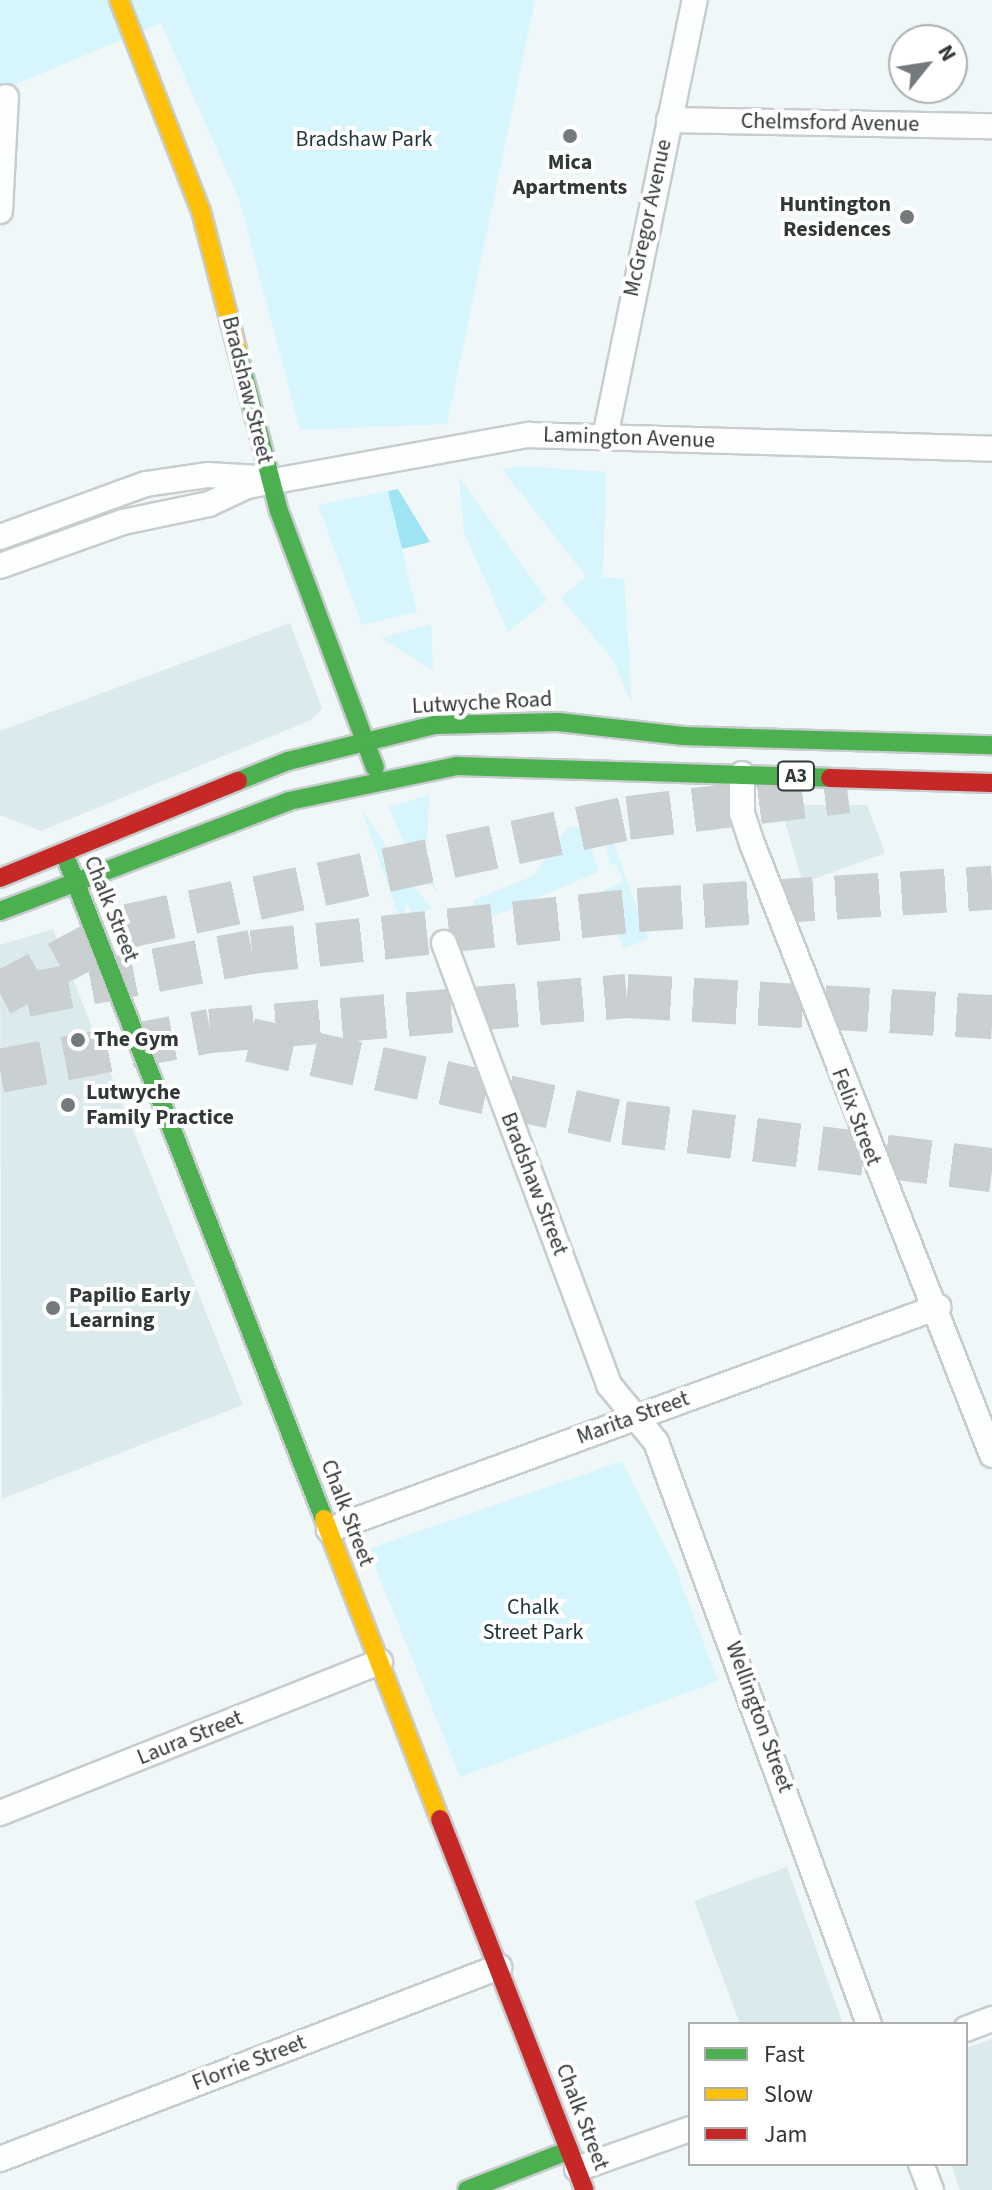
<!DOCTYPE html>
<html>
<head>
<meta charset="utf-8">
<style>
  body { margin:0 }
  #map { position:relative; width:992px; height:2190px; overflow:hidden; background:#f0f7f8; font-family:"Source Sans 3",sans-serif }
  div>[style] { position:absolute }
  .built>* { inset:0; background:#dbeaec }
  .green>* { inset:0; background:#d6f5fc }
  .forest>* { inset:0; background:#9fe4f3 }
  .highway-tunnel>* { height:44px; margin-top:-22px; transform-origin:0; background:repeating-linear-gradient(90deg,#cad0d1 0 44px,transparent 0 66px) }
  .roads { filter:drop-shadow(2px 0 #c7cccd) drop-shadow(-2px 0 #c7cccd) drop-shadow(0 2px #c7cccd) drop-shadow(0 -2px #c7cccd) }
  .street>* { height:24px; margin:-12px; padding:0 12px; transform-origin:12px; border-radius:12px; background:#fdfefe }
  .fast>* { height:18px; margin:-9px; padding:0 9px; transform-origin:9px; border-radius:9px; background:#4caf50 }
  .slow>* { height:18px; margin:-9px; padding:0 9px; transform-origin:9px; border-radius:9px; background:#ffc107 }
  .jam>* { height:18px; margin:-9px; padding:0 9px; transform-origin:9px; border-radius:9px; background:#c62828 }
  .dots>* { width:22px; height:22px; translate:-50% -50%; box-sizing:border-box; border:4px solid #fff; border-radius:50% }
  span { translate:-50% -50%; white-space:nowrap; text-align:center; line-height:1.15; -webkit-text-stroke:8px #fff; paint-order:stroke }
  .shield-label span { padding:2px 6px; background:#fff; border:2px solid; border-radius:6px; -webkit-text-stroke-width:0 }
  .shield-label { font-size:20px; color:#313637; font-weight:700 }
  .street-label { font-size:22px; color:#313637 }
  .park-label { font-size:22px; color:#1f3439 }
  .poi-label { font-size:22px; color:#313637; font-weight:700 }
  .right { translate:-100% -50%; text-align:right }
  .left { translate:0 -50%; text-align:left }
  .legend { position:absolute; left:688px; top:2022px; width:280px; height:144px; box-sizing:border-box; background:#fff; border:2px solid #adafaf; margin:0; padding:10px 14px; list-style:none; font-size:24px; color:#313637 }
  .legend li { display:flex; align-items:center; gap:16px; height:40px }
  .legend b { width:40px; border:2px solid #adafaf }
  .north { position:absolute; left:888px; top:24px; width:80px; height:80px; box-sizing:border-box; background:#fff; border:2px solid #adafaf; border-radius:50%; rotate:60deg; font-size:22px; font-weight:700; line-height:32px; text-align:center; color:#313637 }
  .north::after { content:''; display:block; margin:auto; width:28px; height:36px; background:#747a7b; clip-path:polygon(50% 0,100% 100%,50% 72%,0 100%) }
</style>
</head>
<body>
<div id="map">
  <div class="built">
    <div style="clip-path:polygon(290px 623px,322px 708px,311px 720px,41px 831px,0 815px,0 731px)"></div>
    <div style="clip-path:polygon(790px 805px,867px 805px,885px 853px,803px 883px,782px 812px)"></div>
    <div style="clip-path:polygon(53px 929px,243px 1405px,2px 1499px,0 945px)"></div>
    <div style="clip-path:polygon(787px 1867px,843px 2024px,740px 2024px,694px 1901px)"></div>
    <div style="clip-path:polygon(992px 2039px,992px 2190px,960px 2190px,951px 2164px,966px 2164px,966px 2048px)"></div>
  </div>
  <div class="green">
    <div style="clip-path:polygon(0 0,535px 0,447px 424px,300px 430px,239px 199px,161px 23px,0 91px)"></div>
    <div style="clip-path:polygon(523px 466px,606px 472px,603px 577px,624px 579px,632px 704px,613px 660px,561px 598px,586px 576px,502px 469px)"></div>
    <div style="clip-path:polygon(459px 477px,547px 600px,508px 632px,464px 532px)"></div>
    <div style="clip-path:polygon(388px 491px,417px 612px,362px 625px,318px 505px)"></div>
    <div style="clip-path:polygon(431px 624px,433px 670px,381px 638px)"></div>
    <div style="clip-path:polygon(596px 794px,648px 939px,623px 948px,602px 891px,623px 882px,616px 863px,610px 865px)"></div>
    <div style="clip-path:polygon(429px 795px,426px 871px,440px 895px,420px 875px,388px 807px)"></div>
    <div style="clip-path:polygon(361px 808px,402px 871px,394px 876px,397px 884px,407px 879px,432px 908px,414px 915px,406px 904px,403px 928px)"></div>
    <div style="clip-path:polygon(568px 827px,586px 827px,598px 872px,473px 925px,474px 900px,533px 876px)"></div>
    <div style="clip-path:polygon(622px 1461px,674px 1564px,718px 1681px,460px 1777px,368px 1549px)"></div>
  </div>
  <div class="forest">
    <div style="clip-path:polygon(398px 489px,430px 542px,402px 549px,388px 491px)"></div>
  </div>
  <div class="highway-tunnel">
    <div style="left:0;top:994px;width:145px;rotate:-28deg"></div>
    <div style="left:128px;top:926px;width:512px;rotate:-12.19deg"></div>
    <div style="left:628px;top:818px;width:221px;rotate:-7deg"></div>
    <div style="left:26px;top:995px;width:230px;rotate:-10.8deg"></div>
    <div style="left:252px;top:952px;width:388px;rotate:-6.2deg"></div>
    <div style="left:638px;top:910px;width:355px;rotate:-3.6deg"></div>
    <div style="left:250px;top:1040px;width:383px;rotate:12.5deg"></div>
    <div style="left:624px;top:1123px;width:371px;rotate:7.3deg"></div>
    <div style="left:0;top:1071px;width:214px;rotate:-10.8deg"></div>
    <div style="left:210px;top:1031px;width:418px;rotate:-4.8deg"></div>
    <div style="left:627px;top:996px;width:366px;rotate:3.3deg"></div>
  </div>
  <div class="roads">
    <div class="street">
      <div style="left:669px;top:120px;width:323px;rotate:1.1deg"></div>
      <div style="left:0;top:211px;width:114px;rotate:-87deg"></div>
      <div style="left:605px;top:437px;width:446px;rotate:-78.4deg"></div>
      <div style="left:0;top:537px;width:155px;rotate:-20deg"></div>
      <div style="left:146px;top:484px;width:63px;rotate:-8.3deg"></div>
      <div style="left:208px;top:475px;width:52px;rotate:3.3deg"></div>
      <div style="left:0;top:566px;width:131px;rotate:-19.7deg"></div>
      <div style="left:123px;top:522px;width:88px;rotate:-11.8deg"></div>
      <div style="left:209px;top:504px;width:42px;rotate:-25.3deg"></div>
      <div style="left:247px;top:486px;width:287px;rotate:-10.3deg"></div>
      <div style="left:529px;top:435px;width:463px;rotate:1.7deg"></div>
      <div style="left:742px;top:774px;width:39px;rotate:90deg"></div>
      <div style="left:742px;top:813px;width:35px;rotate:72deg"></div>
      <div style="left:753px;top:846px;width:654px;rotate:68.57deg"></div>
      <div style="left:444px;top:943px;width:472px;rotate:69.5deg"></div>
      <div style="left:609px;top:1385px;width:74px;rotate:50.5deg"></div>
      <div style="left:656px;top:1442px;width:620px;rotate:69.9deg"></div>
      <div style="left:329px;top:1530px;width:649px;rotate:-20.11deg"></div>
      <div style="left:0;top:1813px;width:409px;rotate:-21.7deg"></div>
      <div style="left:966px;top:2029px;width:28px;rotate:-21deg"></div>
      <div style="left:0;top:2159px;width:535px;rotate:-21.05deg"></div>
      <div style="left:921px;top:2164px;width:28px;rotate:69deg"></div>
      <div style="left:577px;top:2169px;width:120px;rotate:-19.5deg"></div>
    </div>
    <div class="fast">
      <div style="left:237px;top:349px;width:167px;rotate:75.5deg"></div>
      <div style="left:279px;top:511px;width:274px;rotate:69.5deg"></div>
      <div style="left:238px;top:781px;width:54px;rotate:-21.8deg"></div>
      <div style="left:288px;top:761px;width:151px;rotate:-13.8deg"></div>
      <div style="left:435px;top:725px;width:123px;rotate:-1.4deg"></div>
      <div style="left:558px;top:722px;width:126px;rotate:6.4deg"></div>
      <div style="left:683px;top:736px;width:309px;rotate:1.7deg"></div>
      <div style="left:66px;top:858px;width:710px;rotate:68.68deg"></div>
      <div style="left:0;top:911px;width:309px;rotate:-20.8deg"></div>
      <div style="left:289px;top:801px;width:172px;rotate:-11.8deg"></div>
      <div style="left:457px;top:766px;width:373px;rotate:1.8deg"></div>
      <div style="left:467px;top:2190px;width:110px;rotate:-21.2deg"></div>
    </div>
    <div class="slow">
      <div style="left:119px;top:0;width:226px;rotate:68.8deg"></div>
      <div style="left:201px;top:211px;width:143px;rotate:75.4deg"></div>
      <div style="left:324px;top:1519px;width:322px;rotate:68.9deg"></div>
    </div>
    <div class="jam">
      <div style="left:830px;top:778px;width:162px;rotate:1.8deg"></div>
      <div style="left:0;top:878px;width:257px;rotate:-22.2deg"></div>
      <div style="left:440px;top:1819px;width:398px;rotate:68.7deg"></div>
    </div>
  </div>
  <div class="dots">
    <div style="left:570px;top:136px;background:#747a7b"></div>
    <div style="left:907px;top:217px;background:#747a7b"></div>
    <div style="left:78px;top:1040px;background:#747a7b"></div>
    <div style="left:68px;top:1105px;background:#747a7b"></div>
    <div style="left:53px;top:1308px;background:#747a7b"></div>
  </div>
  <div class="shield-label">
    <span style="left:796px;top:776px">A3</span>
  </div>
  <div class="street-label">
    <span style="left:830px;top:123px;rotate:1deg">Chelmsford Avenue</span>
    <span style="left:648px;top:218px;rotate:-78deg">McGregor Avenue</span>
    <span style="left:247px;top:390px;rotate:76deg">Bradshaw Street</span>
    <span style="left:629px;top:438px;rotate:2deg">Lamington Avenue</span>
    <span style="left:482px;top:703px;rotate:-3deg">Lutwyche Road</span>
    <span style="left:111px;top:909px;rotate:68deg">Chalk Street</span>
    <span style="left:856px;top:1117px;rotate:69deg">Felix Street</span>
    <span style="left:534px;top:1184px;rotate:69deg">Bradshaw Street</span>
    <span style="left:633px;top:1418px;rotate:-20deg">Marita Street</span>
    <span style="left:347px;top:1513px;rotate:69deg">Chalk Street</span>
    <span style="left:759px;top:1717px;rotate:70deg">Wellington Street</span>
    <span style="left:190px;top:1738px;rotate:-22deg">Laura Street</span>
    <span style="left:249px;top:2063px;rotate:-21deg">Florrie Street</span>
    <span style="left:582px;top:2117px;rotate:69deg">Chalk Street</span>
  </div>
  <div class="park-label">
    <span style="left:364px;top:140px">Bradshaw Park</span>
    <span style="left:533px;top:1620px">Chalk<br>Street Park</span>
  </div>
  <div class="poi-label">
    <span style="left:570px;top:175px">Mica<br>Apartments</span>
    <span class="right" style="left:891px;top:217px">Huntington<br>Residences</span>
    <span class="left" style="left:94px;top:1040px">The Gym</span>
    <span class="left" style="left:86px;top:1105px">Lutwyche<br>Family Practice</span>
    <span class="left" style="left:69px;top:1308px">Papilio Early<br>Learning</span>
  </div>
  <ul class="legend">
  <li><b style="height:10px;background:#4caf50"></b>Fast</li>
  <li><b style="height:10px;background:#ffc107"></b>Slow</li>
  <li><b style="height:10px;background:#c62828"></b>Jam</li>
  </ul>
  <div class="north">N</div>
</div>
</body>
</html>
